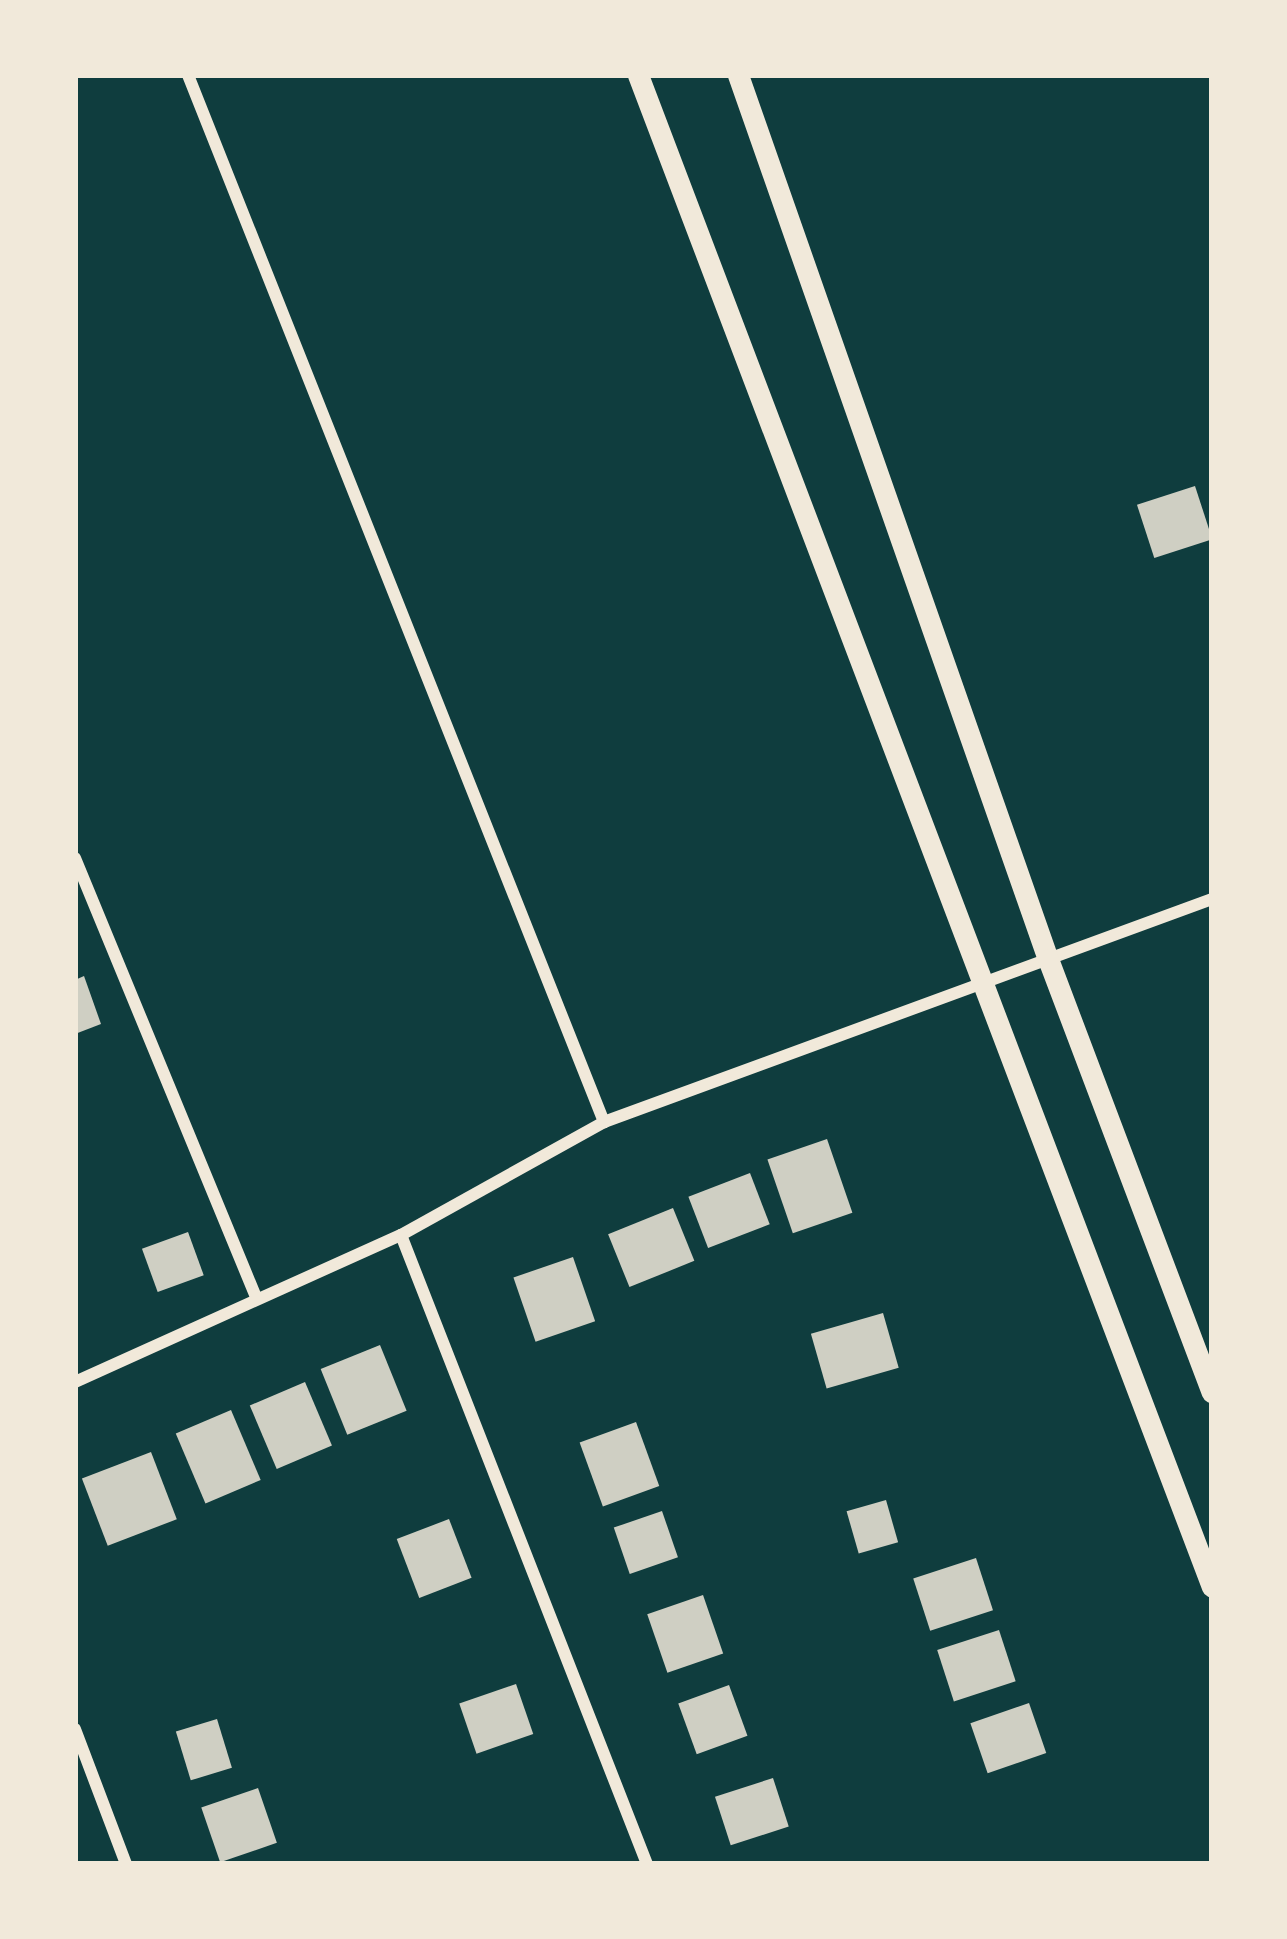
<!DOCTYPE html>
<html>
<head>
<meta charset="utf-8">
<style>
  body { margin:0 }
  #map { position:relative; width:1287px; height:1939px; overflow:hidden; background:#0f3d3e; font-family:"Source Sans 3",sans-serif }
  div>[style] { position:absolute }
  .building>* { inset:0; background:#cfcfc3; transform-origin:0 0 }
  .minor>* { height:12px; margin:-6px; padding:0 6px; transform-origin:6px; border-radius:6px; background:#f1e9da }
  .tertiary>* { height:21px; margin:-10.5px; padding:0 10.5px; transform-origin:10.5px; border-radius:10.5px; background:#f1e9da }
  span { translate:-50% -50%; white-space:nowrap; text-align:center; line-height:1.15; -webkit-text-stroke:9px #f1e9da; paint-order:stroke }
  .frame { position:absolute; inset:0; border:78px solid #f1e9da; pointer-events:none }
</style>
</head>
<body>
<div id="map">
  <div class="building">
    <div style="left:1195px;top:486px;width:56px;height:61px;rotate:72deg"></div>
    <div style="clip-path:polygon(84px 976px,101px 1024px,75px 1034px,75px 980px)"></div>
    <div style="left:827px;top:1139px;width:78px;height:63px;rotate:71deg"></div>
    <div style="left:750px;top:1173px;width:55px;height:66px;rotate:69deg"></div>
    <div style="left:673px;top:1208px;width:57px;height:70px;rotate:68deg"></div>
    <div style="left:188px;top:1232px;width:46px;height:49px;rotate:70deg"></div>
    <div style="left:573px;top:1257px;width:68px;height:63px;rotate:71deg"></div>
    <div style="left:883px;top:1313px;width:57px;height:75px;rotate:74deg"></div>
    <div style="left:380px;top:1345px;width:71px;height:64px;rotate:68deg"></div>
    <div style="left:305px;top:1382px;width:69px;height:60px;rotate:67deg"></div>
    <div style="left:231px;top:1410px;width:76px;height:60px;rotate:67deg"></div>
    <div style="left:636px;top:1422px;width:68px;height:60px;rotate:70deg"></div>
    <div style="left:151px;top:1452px;width:72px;height:74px;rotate:69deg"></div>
    <div style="left:886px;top:1500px;width:44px;height:41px;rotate:74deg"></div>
    <div style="left:662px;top:1511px;width:49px;height:51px;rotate:71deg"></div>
    <div style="left:449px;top:1519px;width:63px;height:56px;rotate:69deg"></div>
    <div style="left:976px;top:1558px;width:55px;height:66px;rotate:72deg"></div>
    <div style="left:703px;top:1595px;width:62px;height:59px;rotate:71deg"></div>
    <div style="left:999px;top:1630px;width:54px;height:65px;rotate:72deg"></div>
    <div style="left:516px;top:1684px;width:53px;height:60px;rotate:71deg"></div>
    <div style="left:729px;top:1685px;width:54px;height:54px;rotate:70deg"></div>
    <div style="left:1029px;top:1703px;width:53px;height:62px;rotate:71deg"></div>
    <div style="left:217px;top:1719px;width:51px;height:43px;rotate:73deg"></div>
    <div style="left:773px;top:1778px;width:51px;height:61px;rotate:72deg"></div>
    <div style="left:258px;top:1788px;width:58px;height:60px;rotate:71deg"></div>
  </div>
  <div class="minor">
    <div style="left:188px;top:75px;width:1127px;rotate:68.33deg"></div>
    <div style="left:75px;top:858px;width:477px;rotate:67.6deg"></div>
    <div style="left:401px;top:1235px;width:675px;rotate:68.64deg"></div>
    <div style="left:75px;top:1382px;width:358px;rotate:-24.3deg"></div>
    <div style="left:401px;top:1235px;width:232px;rotate:-29.1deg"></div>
    <div style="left:604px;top:1122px;width:648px;rotate:-20.14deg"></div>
    <div style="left:75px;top:1729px;width:144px;rotate:69.3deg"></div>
  </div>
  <div class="tertiary">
    <div style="left:638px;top:75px;width:1617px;rotate:69.21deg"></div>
    <div style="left:738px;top:75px;width:937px;rotate:70.68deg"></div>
    <div style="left:1048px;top:959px;width:463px;rotate:69.3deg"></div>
  </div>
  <div class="frame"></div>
</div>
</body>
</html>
